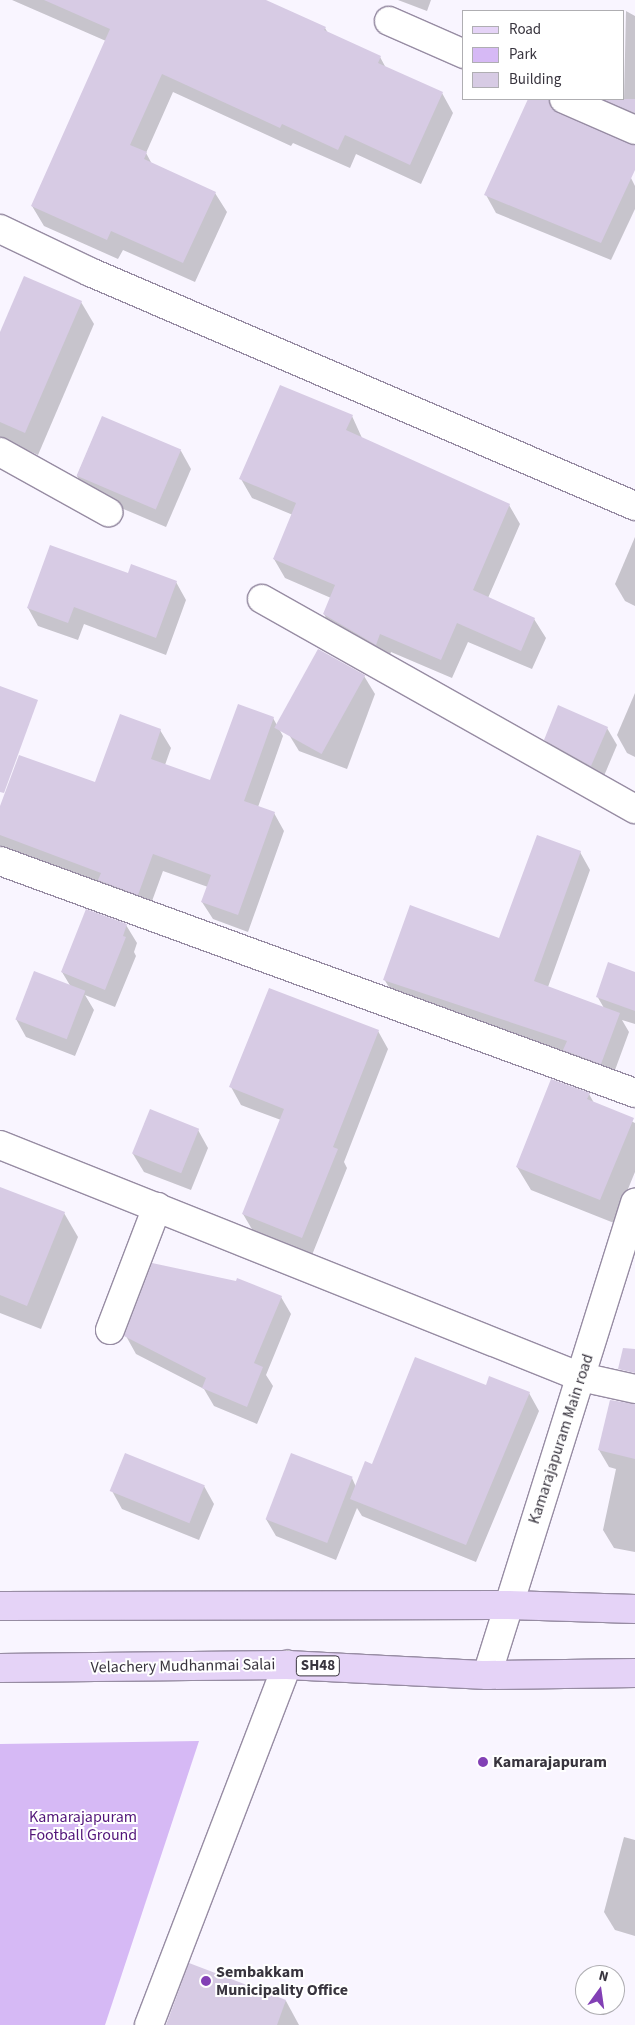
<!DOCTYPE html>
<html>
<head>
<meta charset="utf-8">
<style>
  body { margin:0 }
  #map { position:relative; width:635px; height:2025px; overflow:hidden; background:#f9f5ff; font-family:"Source Sans 3",sans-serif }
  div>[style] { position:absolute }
  .green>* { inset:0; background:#d6b9f5 }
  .shadow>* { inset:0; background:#0003 }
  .building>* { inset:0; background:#d7cbe4; transform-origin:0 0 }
  .roads { filter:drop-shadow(1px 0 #978ca3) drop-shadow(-1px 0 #978ca3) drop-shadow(0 1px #978ca3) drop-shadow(0 -1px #978ca3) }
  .minor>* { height:28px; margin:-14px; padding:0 14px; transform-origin:14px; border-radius:14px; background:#fff }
  .tertiary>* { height:28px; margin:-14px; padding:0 14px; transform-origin:14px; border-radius:14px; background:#fff }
  .primary>* { height:28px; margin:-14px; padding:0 14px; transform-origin:14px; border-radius:14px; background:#e5d3f7 }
  .dots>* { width:14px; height:14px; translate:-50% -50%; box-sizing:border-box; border:2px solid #fff; border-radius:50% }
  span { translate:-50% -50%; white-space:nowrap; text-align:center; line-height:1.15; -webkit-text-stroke:4px #fff; paint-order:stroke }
  .shield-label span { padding:1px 4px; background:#fff; border:1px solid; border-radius:4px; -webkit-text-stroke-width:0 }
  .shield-label { font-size:15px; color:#38343e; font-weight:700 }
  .street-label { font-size:16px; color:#38343e }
  .poi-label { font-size:16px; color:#38343e; font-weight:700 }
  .left { translate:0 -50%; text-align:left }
  .park-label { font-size:16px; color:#52157a }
  .legend { position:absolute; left:462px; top:10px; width:162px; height:90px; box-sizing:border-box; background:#fff; border:1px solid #afaeb2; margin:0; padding:6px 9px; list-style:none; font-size:15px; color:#38343e }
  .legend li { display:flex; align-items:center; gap:10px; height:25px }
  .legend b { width:25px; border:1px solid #afaeb2 }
  .north { position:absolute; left:575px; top:1965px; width:50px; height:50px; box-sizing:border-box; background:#fff; border:1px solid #afaeb2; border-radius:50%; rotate:14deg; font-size:14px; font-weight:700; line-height:20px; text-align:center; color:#38343e }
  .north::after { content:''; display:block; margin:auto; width:18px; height:22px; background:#8240b5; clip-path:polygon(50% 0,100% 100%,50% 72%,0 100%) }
</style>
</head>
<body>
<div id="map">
  <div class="green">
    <div style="clip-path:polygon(199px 1741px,105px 2025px,0 2025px,0 1744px)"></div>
  </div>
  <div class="shadow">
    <div style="clip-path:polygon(12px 0,260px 0,325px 28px,328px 33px,380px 57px,386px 68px,442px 93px,453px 113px,421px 184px,356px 154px,350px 168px,293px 143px,291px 146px,173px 92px,146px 153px,152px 164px,215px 193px,227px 212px,195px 282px,123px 250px,118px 259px,44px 226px,32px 206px,106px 41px)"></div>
    <div style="clip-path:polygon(398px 0,431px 0,427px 11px)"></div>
    <div style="clip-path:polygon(626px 11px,635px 16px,635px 126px,593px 99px,624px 99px)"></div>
    <div style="clip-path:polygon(631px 178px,635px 186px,635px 209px,611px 260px,496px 213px,486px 195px)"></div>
    <div style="clip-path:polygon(81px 302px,94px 324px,38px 455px,0 438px,0 334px)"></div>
    <div style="clip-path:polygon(352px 416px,362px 438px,509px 505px,520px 524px,488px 598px,534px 619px,546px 638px,532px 669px,468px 642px,452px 678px,391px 652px,387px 664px,335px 634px,324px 614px,331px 598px,285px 578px,274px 559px,293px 515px,252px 498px,241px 479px)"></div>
    <div style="clip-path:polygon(102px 418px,181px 451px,191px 469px,166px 527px,88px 494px,77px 476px)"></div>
    <div style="clip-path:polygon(635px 537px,635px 606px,625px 601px,615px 584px)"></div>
    <div style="clip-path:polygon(129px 575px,176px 582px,186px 600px,166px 655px,84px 624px,78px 640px,38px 626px,28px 608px)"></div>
    <div style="clip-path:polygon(364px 676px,375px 694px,347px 769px,299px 751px,288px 733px)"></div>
    <div style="clip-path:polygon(635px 693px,635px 757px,627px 753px,617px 735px)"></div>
    <div style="clip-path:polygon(273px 718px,283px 736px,258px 807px,274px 813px,284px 831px,248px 932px,213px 919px,202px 902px,208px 887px,163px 871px,148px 912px,2px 849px,0 845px,0 810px,95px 783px,160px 730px,171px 748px,165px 765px,211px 782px)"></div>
    <div style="clip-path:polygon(607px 728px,617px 745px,601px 783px,555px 757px,545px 739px)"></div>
    <div style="clip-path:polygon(580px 852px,590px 870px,548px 987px,604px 1008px,597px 996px,635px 973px,635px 1024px,622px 1020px,629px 1032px,611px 1081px,395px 997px,384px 979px,500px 939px)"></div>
    <div style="clip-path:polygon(126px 925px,137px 943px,134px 952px,136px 956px,115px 1007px,85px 995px,94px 1010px,75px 1056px,26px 1037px,16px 1019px,71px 987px,62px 972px)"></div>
    <div style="clip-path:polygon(378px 1031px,388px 1049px,344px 1162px,347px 1168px,312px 1255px,253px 1231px,243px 1214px,281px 1120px,241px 1105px,231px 1087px)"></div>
    <div style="clip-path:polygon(589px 1094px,594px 1103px,635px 1123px,635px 1172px,614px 1223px,531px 1190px,517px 1167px)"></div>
    <div style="clip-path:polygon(198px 1130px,208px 1148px,191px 1190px,144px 1172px,133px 1154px)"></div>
    <div style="clip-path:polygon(0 1188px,64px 1213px,78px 1237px,41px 1329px,0 1313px)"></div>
    <div style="clip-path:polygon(281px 1297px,291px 1314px,266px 1375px,273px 1386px,257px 1424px,214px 1406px,204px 1389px,136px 1354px,126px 1336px)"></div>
    <div style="clip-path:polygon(487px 1386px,529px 1393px,539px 1411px,476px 1562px,362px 1516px,357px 1508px,336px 1560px,276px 1536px,266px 1519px,352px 1478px,356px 1487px)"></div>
    <div style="clip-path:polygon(635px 1405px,635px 1552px,614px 1548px,603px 1530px,616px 1469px,609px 1467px,599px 1450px)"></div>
    <div style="clip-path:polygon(204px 1486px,214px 1504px,199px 1540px,122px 1509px,112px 1491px)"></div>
    <div style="clip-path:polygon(624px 1837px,635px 1840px,635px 1936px,615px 1930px,604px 1912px)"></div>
    <div style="clip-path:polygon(286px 2001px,299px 2025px,167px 2025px)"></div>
  </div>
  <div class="building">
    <div style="clip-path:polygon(44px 0,266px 0,326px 27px,324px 30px,381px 56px,378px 63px,443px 92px,410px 165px,345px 135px,338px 150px,282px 124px,280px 128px,162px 74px,130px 145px,147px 152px,144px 159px,216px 192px,183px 263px,111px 231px,107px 240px,31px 206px,110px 29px)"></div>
    <div style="clip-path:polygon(528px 99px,549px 99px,551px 108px,558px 113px,635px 145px,635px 170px,601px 243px,484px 195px)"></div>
    <div style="clip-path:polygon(602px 99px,635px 99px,635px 113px)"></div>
    <div style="clip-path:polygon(24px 276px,82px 301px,25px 433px,0 422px,0 332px)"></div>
    <div style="clip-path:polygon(280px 385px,353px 415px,346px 430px,510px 504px,473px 590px,535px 618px,521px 651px,457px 623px,441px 660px,380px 634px,376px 645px,323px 614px,335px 585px,273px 559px,296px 503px,239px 479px)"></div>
    <div style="left:102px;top:416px;width:86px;height:65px;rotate:23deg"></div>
    <div style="clip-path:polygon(50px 545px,128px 573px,131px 564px,177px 581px,156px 638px,74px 607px,68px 623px,27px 608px)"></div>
    <div style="left:318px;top:649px;width:54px;height:90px;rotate:29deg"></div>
    <div style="clip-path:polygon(0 686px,38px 700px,4px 793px,0 792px)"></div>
    <div style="clip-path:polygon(238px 704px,274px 717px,244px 801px,275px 812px,238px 915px,201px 902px,211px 875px,153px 854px,138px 895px,98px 880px,101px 873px,0 835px,0 806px,19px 755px,95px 782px,120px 714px,161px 729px,151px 759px,210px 780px)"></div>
    <div style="clip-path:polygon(558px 705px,608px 727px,591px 766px,544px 740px)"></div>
    <div style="clip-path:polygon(537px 835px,581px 851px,534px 981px,620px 1013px,601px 1064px,563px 1050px,567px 1041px,383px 980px,410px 905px,499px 938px)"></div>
    <div style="clip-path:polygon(86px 909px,127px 924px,123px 936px,126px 937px,105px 990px,61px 972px)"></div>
    <div style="clip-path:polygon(608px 962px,635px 972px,635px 1011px,596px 997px)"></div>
    <div style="left:34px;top:971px;width:55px;height:52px;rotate:21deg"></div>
    <div style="clip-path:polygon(269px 988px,379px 1030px,333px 1147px,338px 1149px,302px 1238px,242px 1214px,284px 1109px,229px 1087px)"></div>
    <div style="clip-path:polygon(551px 1079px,590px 1093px,587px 1099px,634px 1118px,600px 1200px,516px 1167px)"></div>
    <div style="left:150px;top:1109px;width:53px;height:48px;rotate:22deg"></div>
    <div style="clip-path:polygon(0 1187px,65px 1212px,27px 1306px,0 1295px)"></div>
    <div style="clip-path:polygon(152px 1263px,236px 1281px,237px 1278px,282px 1296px,254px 1363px,263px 1367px,247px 1407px,202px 1388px,206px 1378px,124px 1336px)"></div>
    <div style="clip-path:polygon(623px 1348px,635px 1349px,635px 1373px,618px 1369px)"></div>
    <div style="clip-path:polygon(415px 1357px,486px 1385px,489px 1376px,530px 1392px,466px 1545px,350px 1499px,365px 1461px,372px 1464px)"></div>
    <div style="clip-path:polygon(610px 1400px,635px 1404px,635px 1459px,598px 1450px)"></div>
    <div style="left:125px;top:1453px;width:86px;height:41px;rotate:22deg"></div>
    <div style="left:291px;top:1453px;width:66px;height:71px;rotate:21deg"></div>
    <div style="clip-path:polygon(189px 1963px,286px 2000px,277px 2025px,166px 2025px)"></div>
  </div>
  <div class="roads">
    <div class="minor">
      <div style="left:389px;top:21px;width:82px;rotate:23.7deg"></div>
      <div style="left:564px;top:99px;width:77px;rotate:23.6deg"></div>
      <div style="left:0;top:229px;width:100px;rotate:25.5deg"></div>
      <div style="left:90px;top:272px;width:593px;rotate:23.24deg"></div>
      <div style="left:0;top:452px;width:124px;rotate:29.1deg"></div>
      <div style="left:262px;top:599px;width:428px;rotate:29.4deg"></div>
      <div style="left:0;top:861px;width:676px;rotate:20.07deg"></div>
      <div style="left:0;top:1145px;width:626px;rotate:21.77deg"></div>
      <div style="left:581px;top:1377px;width:55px;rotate:12.5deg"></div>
      <div style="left:110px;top:1330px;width:132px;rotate:-69.1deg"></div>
      <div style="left:149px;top:2025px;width:386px;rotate:-69deg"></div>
    </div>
    <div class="tertiary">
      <div style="left:487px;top:1675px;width:495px;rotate:-72.6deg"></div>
    </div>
    <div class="primary">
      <div style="left:0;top:1606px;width:508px;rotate:-0.11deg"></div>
      <div style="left:508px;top:1605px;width:127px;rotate:1.8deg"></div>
      <div style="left:0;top:1668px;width:287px;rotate:-0.6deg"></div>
      <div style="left:287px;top:1665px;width:200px;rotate:2.9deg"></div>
      <div style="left:487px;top:1675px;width:148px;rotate:-0.8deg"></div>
    </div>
  </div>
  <div class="dots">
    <div style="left:483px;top:1762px;background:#8240b5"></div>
    <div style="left:206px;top:1981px;background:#8240b5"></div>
  </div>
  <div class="shield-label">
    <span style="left:318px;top:1666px">SH48</span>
  </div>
  <div class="street-label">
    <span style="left:561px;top:1439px;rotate:-72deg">Kamarajapuram Main road</span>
    <span style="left:183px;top:1666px;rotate:-1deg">Velachery Mudhanmai Salai</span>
  </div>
  <div class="poi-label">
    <span class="left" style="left:493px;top:1762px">Kamarajapuram</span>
    <span class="left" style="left:216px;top:1981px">Sembakkam<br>Municipality Office</span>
  </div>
  <div class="park-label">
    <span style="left:83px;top:1826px">Kamarajapuram<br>Football Ground</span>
  </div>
  <ul class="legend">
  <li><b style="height:6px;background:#e5d3f7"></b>Road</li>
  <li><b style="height:14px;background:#d6b9f5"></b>Park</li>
  <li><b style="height:14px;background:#d7cbe4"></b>Building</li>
  </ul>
  <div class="north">N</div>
</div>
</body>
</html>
